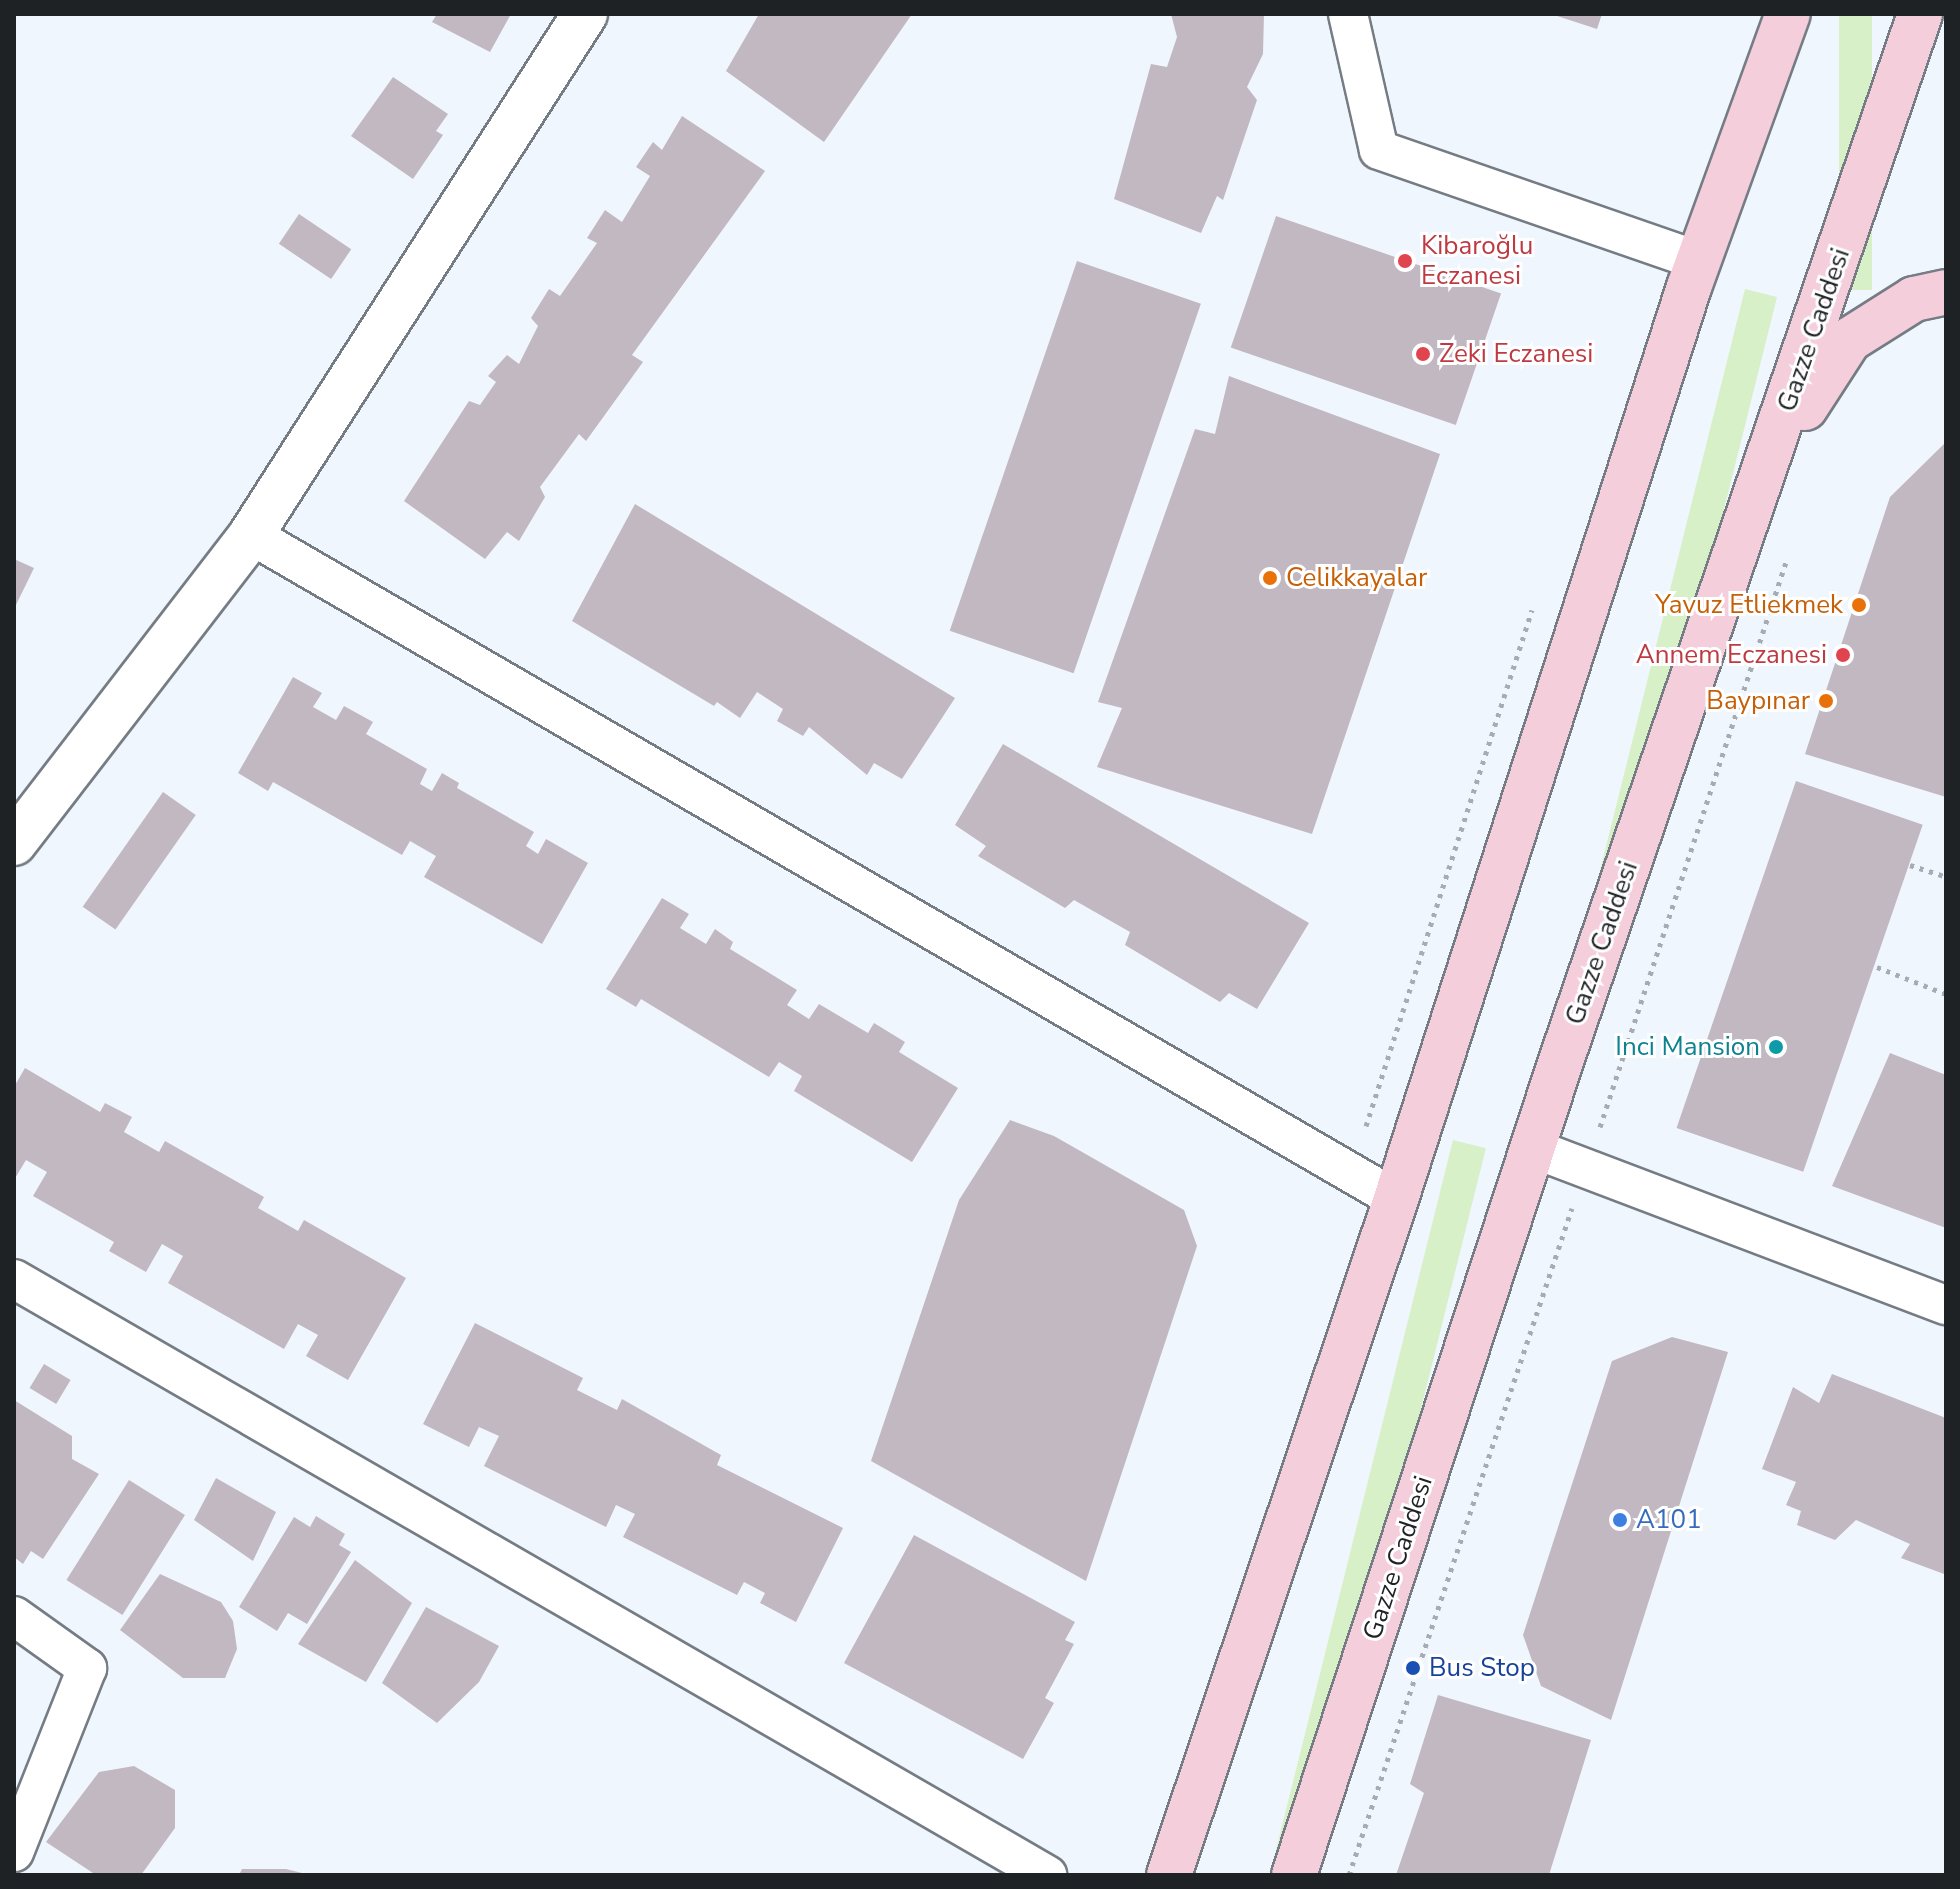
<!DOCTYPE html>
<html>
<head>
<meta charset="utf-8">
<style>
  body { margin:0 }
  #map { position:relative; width:1960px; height:1889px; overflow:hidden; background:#f0f6fe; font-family:"Nunito Sans",sans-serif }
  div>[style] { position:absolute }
  .green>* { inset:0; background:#d8f0c7; transform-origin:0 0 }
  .building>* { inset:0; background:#c1b8c1; transform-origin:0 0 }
  .path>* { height:5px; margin-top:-2.5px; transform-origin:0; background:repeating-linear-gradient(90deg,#a7acb3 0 4px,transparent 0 10px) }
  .roads { filter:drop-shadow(2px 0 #757c84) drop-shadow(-2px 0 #757c84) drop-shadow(0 2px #757c84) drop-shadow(0 -2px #757c84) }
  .minor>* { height:38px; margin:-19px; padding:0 19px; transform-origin:19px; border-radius:19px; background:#fff }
  .tertiary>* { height:44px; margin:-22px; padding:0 22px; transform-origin:22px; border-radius:22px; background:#fff }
  .secondary>* { height:44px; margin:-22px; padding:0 22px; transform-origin:22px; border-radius:22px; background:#f5cedb }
  .dots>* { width:22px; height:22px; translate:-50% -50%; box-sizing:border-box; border:4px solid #fff; border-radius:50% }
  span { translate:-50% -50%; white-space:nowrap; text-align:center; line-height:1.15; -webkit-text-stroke:6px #fff; paint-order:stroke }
  .health-label { font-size:26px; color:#be3a42 }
  .left { translate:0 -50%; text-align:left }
  .right { translate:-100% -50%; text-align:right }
  .street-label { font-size:26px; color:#1f2225 }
  .food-label { font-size:26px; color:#c56008 }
  .culture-label { font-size:26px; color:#0d838f }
  .shop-label { font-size:26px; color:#366cbe }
  .transit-label { font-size:26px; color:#164399 }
  .frame { position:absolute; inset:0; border:16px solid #1f2225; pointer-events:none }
</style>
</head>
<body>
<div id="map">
  <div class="green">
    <div style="left:1839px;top:14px;width:33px;height:276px"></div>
    <div style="left:1745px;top:289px;width:33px;height:637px;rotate:14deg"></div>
    <div style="left:1453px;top:1140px;width:34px;height:773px;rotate:14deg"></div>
  </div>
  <div class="building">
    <div style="clip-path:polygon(437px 14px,511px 14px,490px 52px,432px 22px)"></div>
    <div style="clip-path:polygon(759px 14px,912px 14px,824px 142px,726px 71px)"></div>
    <div style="clip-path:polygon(1171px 14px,1264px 14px,1263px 54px,1247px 87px,1257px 100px,1223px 200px,1217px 196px,1201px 233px,1114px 199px,1151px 64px,1167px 67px,1177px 37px)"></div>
    <div style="clip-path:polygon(1551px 14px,1602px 14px,1597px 29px)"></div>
    <div style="clip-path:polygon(393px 77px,448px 114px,436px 131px,443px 135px,413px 179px,351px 136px)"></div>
    <div style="clip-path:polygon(682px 116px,765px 171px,632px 355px,643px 362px,586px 441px,579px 434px,540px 487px,545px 497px,519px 541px,507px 532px,485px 559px,404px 501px,469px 401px,480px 405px,496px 382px,488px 376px,507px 355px,519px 364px,538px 326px,531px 318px,549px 289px,560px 296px,597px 243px,587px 238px,605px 210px,622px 222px,650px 176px,636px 167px,653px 142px,662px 150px)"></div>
    <div style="left:299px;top:214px;width:63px;height:36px;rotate:34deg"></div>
    <div style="left:1276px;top:216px;width:238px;height:139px;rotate:19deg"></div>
    <div style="left:1077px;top:261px;width:131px;height:391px;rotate:19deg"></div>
    <div style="clip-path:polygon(1229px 376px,1440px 454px,1312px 834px,1097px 767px,1122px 708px,1098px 702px,1195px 429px,1215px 434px)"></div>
    <div style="clip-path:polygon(1946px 442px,1946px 797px,1805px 754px,1890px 497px)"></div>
    <div style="clip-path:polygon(635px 504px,955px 698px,902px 779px,874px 763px,867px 775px,809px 727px,803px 736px,777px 721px,783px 709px,757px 692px,740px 718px,717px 702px,714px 706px,572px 621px)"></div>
    <div style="clip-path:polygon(14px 559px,34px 568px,14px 609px)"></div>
    <div style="clip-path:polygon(293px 677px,322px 693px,313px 707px,336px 720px,344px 706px,373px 722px,366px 734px,427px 769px,420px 784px,432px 791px,442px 773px,459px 783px,457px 788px,534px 832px,526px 846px,538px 854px,546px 839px,588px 863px,542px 944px,424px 877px,436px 856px,410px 841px,402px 855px,273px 782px,268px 791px,238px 773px)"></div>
    <div style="clip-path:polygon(1003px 744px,1309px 923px,1257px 1009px,1229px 993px,1220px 1002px,1125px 945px,1130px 932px,1074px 900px,1065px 908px,978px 856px,986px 846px,955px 825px)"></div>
    <div style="left:1796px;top:781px;width:134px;height:367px;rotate:19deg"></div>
    <div style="left:163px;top:792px;width:40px;height:140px;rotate:35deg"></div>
    <div style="clip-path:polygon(662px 898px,689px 914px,680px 928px,706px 944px,715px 929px,733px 942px,730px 949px,797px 990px,787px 1005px,809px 1019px,819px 1004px,868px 1033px,874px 1023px,905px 1042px,899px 1052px,958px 1088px,912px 1162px,794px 1091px,802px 1076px,779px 1062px,769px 1077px,641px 999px,636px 1007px,606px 989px)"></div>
    <div style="clip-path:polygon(1890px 1053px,1946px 1075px,1946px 1228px,1832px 1186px)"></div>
    <div style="clip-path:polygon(25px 1068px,100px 1112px,105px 1103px,132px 1117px,124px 1132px,159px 1152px,165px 1141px,264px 1197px,258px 1208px,298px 1231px,304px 1220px,406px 1278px,348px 1380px,306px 1356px,318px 1335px,298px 1324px,284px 1349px,168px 1283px,183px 1256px,162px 1244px,146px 1272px,109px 1251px,114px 1242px,33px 1196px,47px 1172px,26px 1160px,14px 1180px,14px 1087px)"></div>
    <div style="clip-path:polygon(1010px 1120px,1054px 1136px,1184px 1210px,1197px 1246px,1086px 1581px,871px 1461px,959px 1200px)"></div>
    <div style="clip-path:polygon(475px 1323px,583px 1378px,577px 1390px,617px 1410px,622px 1399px,721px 1455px,717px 1465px,843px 1528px,796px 1622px,760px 1603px,765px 1593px,744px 1582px,737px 1595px,623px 1537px,635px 1514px,616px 1505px,606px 1527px,484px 1466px,499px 1436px,479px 1427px,469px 1447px,423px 1424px)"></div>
    <div style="clip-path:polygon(1672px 1337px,1728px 1352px,1611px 1720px,1541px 1686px,1523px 1635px,1612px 1361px)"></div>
    <div style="left:44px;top:1364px;width:31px;height:28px;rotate:31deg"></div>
    <div style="clip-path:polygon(1832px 1374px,1946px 1418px,1944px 1574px,1901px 1558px,1910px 1544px,1856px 1520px,1835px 1540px,1797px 1525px,1801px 1511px,1786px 1505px,1796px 1482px,1762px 1469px,1793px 1387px,1819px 1403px)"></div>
    <div style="clip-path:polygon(14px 1400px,72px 1436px,72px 1459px,99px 1474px,43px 1559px,31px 1551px,23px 1564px,14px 1557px)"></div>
    <div style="clip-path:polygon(216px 1478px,276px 1512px,253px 1561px,194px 1520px)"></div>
    <div style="left:129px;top:1480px;width:66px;height:118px;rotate:32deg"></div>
    <div style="clip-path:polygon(316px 1516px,345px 1534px,339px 1545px,351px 1552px,307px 1624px,288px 1613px,277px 1631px,239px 1607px,294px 1517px,310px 1527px)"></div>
    <div style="clip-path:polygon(914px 1535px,1075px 1622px,1065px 1640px,1074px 1644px,1045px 1698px,1054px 1703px,1023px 1759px,844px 1663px)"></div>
    <div style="clip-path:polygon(355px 1560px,412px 1603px,366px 1682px,298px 1644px)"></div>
    <div style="clip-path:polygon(160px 1574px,221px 1602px,233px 1621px,237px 1649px,225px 1678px,183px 1678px,120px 1630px)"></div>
    <div style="clip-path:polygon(426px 1607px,499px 1646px,479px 1682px,437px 1723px,382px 1683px)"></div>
    <div style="clip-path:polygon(1438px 1695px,1591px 1740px,1549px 1875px,1396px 1875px,1424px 1793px,1410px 1784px)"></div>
    <div style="clip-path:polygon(134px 1766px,175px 1790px,175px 1828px,141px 1875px,96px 1875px,46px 1842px,99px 1772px)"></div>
    <div style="clip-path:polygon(242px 1869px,286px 1869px,306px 1874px,239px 1875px)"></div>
  </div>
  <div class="path">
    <div style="left:1910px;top:865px;width:38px;rotate:18deg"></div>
    <div style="left:1877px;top:967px;width:74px;rotate:21.4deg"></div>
    <div style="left:1366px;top:1126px;width:542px;rotate:-72.17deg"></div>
    <div style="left:1600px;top:1127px;width:598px;rotate:-71.78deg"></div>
    <div style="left:1349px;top:1875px;width:703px;rotate:-71.51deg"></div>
  </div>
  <div class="roads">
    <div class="minor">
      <div style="left:1348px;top:14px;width:139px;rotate:77.2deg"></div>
      <div style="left:1379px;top:150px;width:339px;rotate:19.1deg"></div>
      <div style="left:251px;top:535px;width:1324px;rotate:30.11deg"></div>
      <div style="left:1532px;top:1148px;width:443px;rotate:20.8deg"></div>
      <div style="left:14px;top:1279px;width:1193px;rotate:29.98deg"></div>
      <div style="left:14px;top:1616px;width:90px;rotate:35.5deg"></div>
      <div style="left:87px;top:1668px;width:198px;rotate:111.6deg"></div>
    </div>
    <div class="tertiary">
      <div style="left:14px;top:843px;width:389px;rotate:-52.4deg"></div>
      <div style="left:251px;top:535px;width:619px;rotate:-57.34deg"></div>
    </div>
    <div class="secondary">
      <div style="left:1805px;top:408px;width:81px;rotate:-57.1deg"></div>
      <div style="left:1849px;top:340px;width:77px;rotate:-32.2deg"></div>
      <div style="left:1914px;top:299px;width:33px;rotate:-12deg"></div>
      <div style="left:1169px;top:1875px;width:713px;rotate:-71.44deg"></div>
      <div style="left:1396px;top:1199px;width:958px;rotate:-72.19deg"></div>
      <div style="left:1689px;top:287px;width:290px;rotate:-70.1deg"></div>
      <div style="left:1294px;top:1875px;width:857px;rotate:-71.84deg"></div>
      <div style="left:1561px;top:1061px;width:1107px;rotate:-71.07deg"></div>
    </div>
  </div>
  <div class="dots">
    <div style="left:1405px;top:261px;background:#e0444e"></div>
    <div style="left:1423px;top:354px;background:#e0444e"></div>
    <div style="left:1270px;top:578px;background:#e8710a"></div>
    <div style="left:1859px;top:605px;background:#e8710a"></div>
    <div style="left:1843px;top:655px;background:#e0444e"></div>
    <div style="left:1826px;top:701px;background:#e8710a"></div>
    <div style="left:1776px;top:1047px;background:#0f9aa8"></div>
    <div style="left:1620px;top:1520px;background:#3f7fe0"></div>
    <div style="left:1413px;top:1668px;background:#1a4fb4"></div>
  </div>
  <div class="health-label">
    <span class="left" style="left:1421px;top:261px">Kibaroğlu<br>Eczanesi</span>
    <span class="left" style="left:1439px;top:354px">Zeki Eczanesi</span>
    <span class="right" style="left:1827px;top:655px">Annem Eczanesi</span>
  </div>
  <div class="street-label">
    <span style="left:1814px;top:330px;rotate:-71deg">Gazze Caddesi</span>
    <span style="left:1602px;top:943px;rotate:-71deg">Gazze Caddesi</span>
    <span style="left:1398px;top:1558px;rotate:-72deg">Gazze Caddesi</span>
  </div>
  <div class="food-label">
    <span class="left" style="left:1286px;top:578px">Celikkayalar</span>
    <span class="right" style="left:1843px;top:605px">Yavuz Etliekmek</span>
    <span class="right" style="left:1810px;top:701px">Baypınar</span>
  </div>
  <div class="culture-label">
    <span class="right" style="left:1760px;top:1047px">Inci Mansion</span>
  </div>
  <div class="shop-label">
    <span class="left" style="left:1636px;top:1520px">A101</span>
  </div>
  <div class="transit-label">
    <span class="left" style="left:1429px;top:1668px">Bus Stop</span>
  </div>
  <div class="frame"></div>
</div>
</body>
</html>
